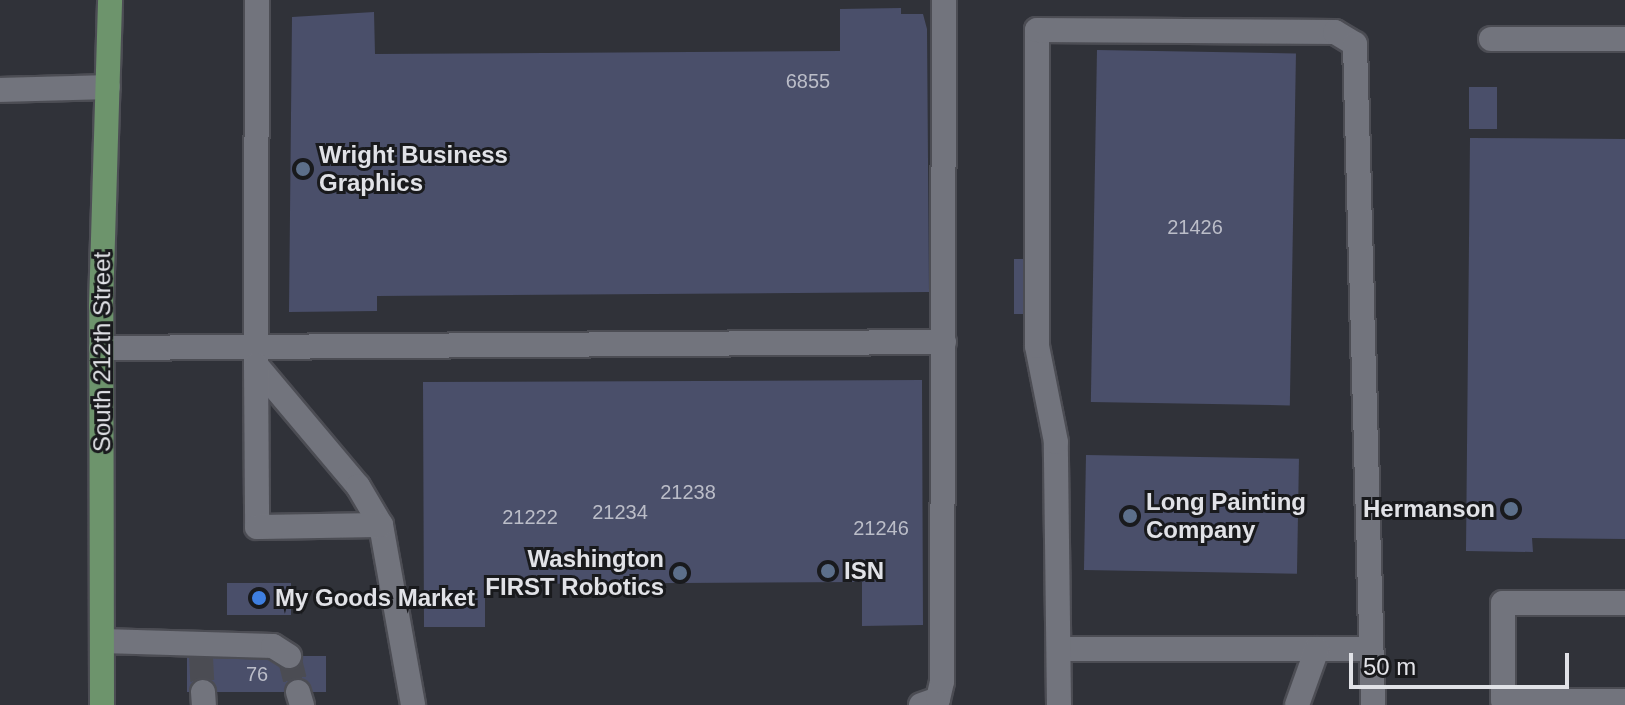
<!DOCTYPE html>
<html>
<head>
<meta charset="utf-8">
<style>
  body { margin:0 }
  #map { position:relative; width:1625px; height:705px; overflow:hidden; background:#303239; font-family:Arial,sans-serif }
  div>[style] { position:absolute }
  .building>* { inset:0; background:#4a4f6a; transform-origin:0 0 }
  .minor-tunnel>* { height:24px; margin-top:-12px; transform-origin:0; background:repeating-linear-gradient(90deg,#4b4c53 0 24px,transparent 0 36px) }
  .roads { filter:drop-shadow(2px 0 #4c4d54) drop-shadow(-2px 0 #4c4d54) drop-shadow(0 2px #4c4d54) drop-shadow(0 -2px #4c4d54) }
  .minor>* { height:24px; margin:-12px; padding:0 12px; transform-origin:12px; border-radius:12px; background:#72747d }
  .major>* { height:24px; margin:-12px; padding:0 12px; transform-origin:12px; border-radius:12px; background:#6d946c }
  .dots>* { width:22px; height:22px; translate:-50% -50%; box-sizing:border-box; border:4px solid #191a1d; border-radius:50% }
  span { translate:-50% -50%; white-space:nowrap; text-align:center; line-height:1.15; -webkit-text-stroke:6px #191a1d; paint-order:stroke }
  .number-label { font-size:20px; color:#bbbdc8 }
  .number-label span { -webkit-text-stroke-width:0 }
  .poi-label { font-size:24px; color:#e1e2e7; font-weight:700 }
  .left { translate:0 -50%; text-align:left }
  .right { translate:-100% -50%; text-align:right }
  .street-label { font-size:24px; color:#e1e2e7 }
  .scale { position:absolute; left:1349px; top:653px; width:220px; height:36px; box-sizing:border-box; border:4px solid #e1e2e7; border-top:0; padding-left:10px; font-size:24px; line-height:28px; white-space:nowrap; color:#e1e2e7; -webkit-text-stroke:6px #191a1d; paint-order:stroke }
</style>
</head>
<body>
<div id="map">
  <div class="building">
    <div style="clip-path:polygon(901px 8px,901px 14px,923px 14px,927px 29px,929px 292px,377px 296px,377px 311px,289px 312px,292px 17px,374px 12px,375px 54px,840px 51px,840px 9px)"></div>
    <div style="left:1097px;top:50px;width:199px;height:352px;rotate:1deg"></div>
    <div style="left:1469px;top:87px;width:28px;height:42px"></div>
    <div style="clip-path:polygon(1470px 138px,1625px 139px,1625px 539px,1532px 538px,1533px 552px,1466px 551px)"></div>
    <div style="left:1014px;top:259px;width:11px;height:55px"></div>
    <div style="clip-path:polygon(922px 380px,923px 625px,862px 626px,862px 582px,485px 584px,485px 627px,424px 627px,423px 382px)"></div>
    <div style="left:1086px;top:455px;width:213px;height:115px;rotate:1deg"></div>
    <div style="left:227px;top:583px;width:64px;height:32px"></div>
    <div style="left:326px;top:656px;width:36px;height:139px;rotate:90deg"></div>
  </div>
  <div class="minor-tunnel">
    <div style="left:289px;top:656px;width:37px;rotate:76deg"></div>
    <div style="left:201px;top:657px;width:35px;rotate:87deg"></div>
  </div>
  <div class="roads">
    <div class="minor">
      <div style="left:257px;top:0;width:365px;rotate:90.2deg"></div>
      <div style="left:256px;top:365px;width:158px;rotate:49.9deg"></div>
      <div style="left:358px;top:486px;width:45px;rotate:59.5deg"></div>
      <div style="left:381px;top:525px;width:183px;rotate:79.9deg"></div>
      <div style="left:1491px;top:39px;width:134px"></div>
      <div style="left:0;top:90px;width:108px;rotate:-1.6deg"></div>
      <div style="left:101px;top:348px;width:843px;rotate:-0.41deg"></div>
      <div style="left:256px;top:365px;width:162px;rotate:89.6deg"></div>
      <div style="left:257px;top:527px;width:124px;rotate:-0.9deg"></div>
      <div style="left:1625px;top:603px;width:122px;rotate:180deg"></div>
      <div style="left:1503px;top:603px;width:97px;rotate:90deg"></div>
      <div style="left:1503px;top:700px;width:122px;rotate:0.5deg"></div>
      <div style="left:102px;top:641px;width:171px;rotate:1.7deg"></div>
      <div style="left:273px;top:646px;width:19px;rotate:32deg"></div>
      <div style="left:1059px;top:649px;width:311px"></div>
      <div style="left:203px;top:692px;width:13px;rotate:86deg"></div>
      <div style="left:298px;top:692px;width:14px;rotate:73deg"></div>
      <div style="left:921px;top:705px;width:18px;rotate:-19deg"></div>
      <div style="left:938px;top:699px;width:18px;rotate:-77deg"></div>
      <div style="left:942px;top:681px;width:681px;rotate:-89.83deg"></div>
      <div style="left:1059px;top:705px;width:263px;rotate:-90.7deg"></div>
      <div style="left:1056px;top:442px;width:98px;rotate:-101.2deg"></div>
      <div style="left:1037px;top:346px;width:316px;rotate:-90deg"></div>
      <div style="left:1037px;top:30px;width:298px;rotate:0.4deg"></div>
      <div style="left:1335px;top:32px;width:23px;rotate:31deg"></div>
      <div style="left:1355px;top:44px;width:661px;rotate:88.44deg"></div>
      <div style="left:1297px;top:705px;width:59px;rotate:-70.3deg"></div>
    </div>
    <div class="major">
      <div style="left:102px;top:705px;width:399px;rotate:-90.1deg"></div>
      <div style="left:101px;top:306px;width:306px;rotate:-88.3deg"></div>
    </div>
  </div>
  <div class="dots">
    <div style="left:303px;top:169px;background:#5c6f8a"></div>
    <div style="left:1511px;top:509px;background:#5c6f8a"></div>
    <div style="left:1130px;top:516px;background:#5c6f8a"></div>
    <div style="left:828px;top:571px;background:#5c6f8a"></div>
    <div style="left:680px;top:573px;background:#5c6f8a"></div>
    <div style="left:259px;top:598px;background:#3f7fe0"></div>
  </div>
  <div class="number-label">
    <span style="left:808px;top:81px">6855</span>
    <span style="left:1195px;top:227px">21426</span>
    <span style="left:688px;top:492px">21238</span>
    <span style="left:620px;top:512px">21234</span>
    <span style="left:530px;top:517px">21222</span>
    <span style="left:881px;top:528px">21246</span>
    <span style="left:257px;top:674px">76</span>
  </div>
  <div class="poi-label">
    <span class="left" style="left:319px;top:169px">Wright Business<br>Graphics</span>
    <span class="left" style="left:1146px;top:516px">Long Painting<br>Company</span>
    <span class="right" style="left:1495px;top:509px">Hermanson</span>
    <span class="right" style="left:664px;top:573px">Washington<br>FIRST Robotics</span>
    <span class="left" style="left:844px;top:571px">ISN</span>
    <span class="left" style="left:275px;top:598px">My Goods Market</span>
  </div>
  <div class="street-label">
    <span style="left:102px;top:352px;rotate:-90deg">South 212th Street</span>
  </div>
  <div class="scale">50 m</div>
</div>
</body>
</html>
